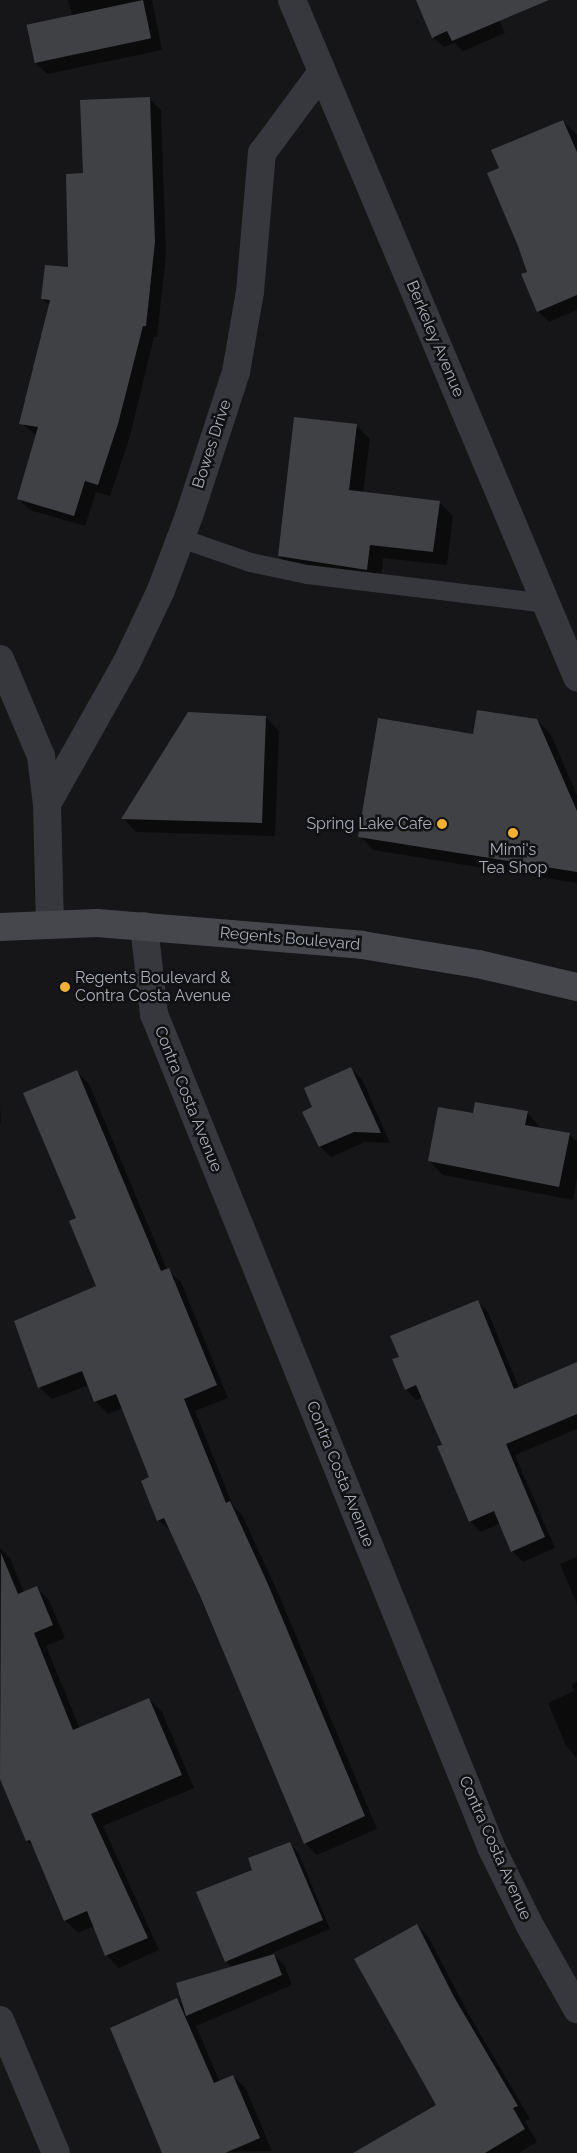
<!DOCTYPE html>
<html>
<head>
<meta charset="utf-8">
<style>
  body { margin:0 }
  #map { position:relative; width:577px; height:2153px; overflow:hidden; background:#161618; font-family:Raleway,sans-serif }
  div>[style] { position:absolute }
  .shadow>* { inset:0; background:#0007 }
  .building>* { inset:0; background:#404145; transform-origin:0 0 }
  .lane>* { height:19px; margin:-9.5px; padding:0 9.5px; transform-origin:9.5px; border-radius:9.5px; background:#37383d }
  .street>* { height:28px; margin:-14px; padding:0 14px; transform-origin:14px; border-radius:14px; background:#37383d }
  .secondary>* { height:28px; margin:-14px; padding:0 14px; transform-origin:14px; border-radius:14px; background:#45474d }
  .dots>* { width:14px; height:14px; translate:-50% -50%; box-sizing:border-box; border:2px solid #111113; border-radius:50% }
  span { translate:-50% -50%; white-space:nowrap; text-align:center; line-height:1.15; -webkit-text-stroke:5px #111113; paint-order:stroke }
  .street-label { font-size:16px; color:#a8adb8 }
  .poi-label { font-size:16px; color:#a8adb8 }
  .right { translate:-100% -50%; text-align:right }
  .left { translate:0 -50%; text-align:left }
</style>
</head>
<body>
<div id="map">
  <div class="shadow">
    <div style="clip-path:polygon(68px 0,152px 0,162px 50px,47px 74px,35px 62px,72px 15px)"></div>
    <div style="clip-path:polygon(417px 0,490px 0,505px 33px,463px 51px,455px 43px,444px 47px,433px 37px)"></div>
    <div style="clip-path:polygon(149px 98px,161px 110px,166px 255px,157px 337px,154px 337px,130px 436px,110px 496px,96px 492px,85px 526px,30px 510px,18px 498px,37px 436px,21px 423px,50px 306px,42px 299px,70px 268px,84px 174px)"></div>
    <div style="clip-path:polygon(563px 121px,577px 135px,577px 310px,549px 322px,538px 311px,501px 169px)"></div>
    <div style="clip-path:polygon(356px 425px,370px 439px,363px 493px,439px 502px,453px 516px,447px 565px,383px 558px,381px 583px,293px 570px,279px 556px)"></div>
    <div style="clip-path:polygon(265px 717px,279px 731px,275px 836px,136px 832px,123px 818px)"></div>
    <div style="clip-path:polygon(537px 720px,551px 735px,577px 795px,577px 883px,373px 850px,360px 836px,474px 736px)"></div>
    <div style="clip-path:polygon(351px 1069px,362px 1079px,390px 1143px,365px 1142px,331px 1157px,320px 1147px,304px 1112px,314px 1108px)"></div>
    <div style="clip-path:polygon(77px 1072px,89px 1084px,167px 1270px,181px 1282px,228px 1398px,195px 1411px,233px 1506px,242px 1515px,279px 1595px,377px 1829px,317px 1855px,305px 1843px,172px 1532px,158px 1520px,151px 1478px,123px 1408px,108px 1414px,95px 1401px,89px 1385px,52px 1399px,39px 1387px,97px 1287px,77px 1219px)"></div>
    <div style="clip-path:polygon(0 1104px,1px 1123px,0 1123px)"></div>
    <div style="clip-path:polygon(527px 1112px,541px 1129px,569px 1134px,577px 1142px,577px 1178px,573px 1200px,443px 1175px,429px 1161px,474px 1115px)"></div>
    <div style="clip-path:polygon(477px 1301px,488px 1312px,519px 1388px,577px 1372px,577px 1429px,515px 1455px,555px 1548px,523px 1562px,512px 1551px,500px 1523px,481px 1532px,470px 1521px,423px 1397px,416px 1400px,406px 1389px,400px 1357px)"></div>
    <div style="clip-path:polygon(0 1548px,10px 1558px,24px 1593px,37px 1588px,49px 1600px,65px 1638px,46px 1646px,80px 1729px,149px 1699px,162px 1712px,194px 1788px,103px 1826px,159px 1950px,119px 1968px,106px 1955px,94px 1926px,78px 1933px,65px 1920px,35px 1849px,27px 1841px,17px 1772px,0 1732px)"></div>
    <div style="clip-path:polygon(577px 1557px,577px 1604px,560px 1564px)"></div>
    <div style="clip-path:polygon(577px 1681px,577px 1756px,576px 1757px,566px 1746px,548px 1703px,574px 1691px,572px 1684px)"></div>
    <div style="clip-path:polygon(289px 1843px,298px 1852px,330px 1929px,272px 1953px,285px 1966px,292px 1985px,196px 2026px,220px 2082px,233px 2076px,246px 2089px,272px 2151px,164px 2153px,177px 2000px,185px 2007px,232px 1968px,226px 1961px,254px 1870px)"></div>
    <div style="clip-path:polygon(417px 1925px,429px 1938px,467px 2011px,530px 2119px,525px 2121px,537px 2142px,519px 2153px,396px 2153px,438px 2105px)"></div>
  </div>
  <div class="building">
    <div style="left:143px;top:0;width:39px;height:119px;rotate:78deg"></div>
    <div style="clip-path:polygon(416px 0,549px 0,452px 41px,447px 31px,432px 38px)"></div>
    <div style="clip-path:polygon(150px 97px,155px 242px,146px 326px,143px 326px,118px 424px,98px 485px,85px 481px,74px 516px,17px 499px,38px 427px,19px 424px,50px 300px,41px 299px,45px 265px,68px 267px,66px 174px,83px 173px,80px 100px)"></div>
    <div style="clip-path:polygon(563px 120px,577px 152px,577px 295px,537px 312px,521px 274px,527px 272px,518px 246px,487px 173px,499px 168px,491px 150px)"></div>
    <div style="clip-path:polygon(294px 417px,357px 424px,349px 490px,440px 501px,433px 552px,370px 545px,367px 570px,278px 556px)"></div>
    <div style="clip-path:polygon(477px 710px,537px 719px,577px 811px,577px 872px,358px 837px,378px 718px,473px 734px)"></div>
    <div style="clip-path:polygon(188px 712px,266px 716px,262px 823px,121px 819px)"></div>
    <div style="clip-path:polygon(351px 1067px,381px 1133px,354px 1132px,319px 1147px,302px 1112px,312px 1107px,304px 1088px)"></div>
    <div style="clip-path:polygon(77px 1070px,161px 1271px,169px 1268px,217px 1385px,184px 1399px,226px 1503px,230px 1501px,267px 1582px,365px 1816px,304px 1844px,200px 1596px,164px 1518px,157px 1521px,141px 1481px,149px 1477px,116px 1394px,94px 1402px,82px 1371px,38px 1388px,14px 1321px,96px 1286px,69px 1221px,76px 1218px,23px 1093px)"></div>
    <div style="clip-path:polygon(475px 1102px,528px 1111px,525px 1125px,570px 1133px,559px 1187px,428px 1161px,438px 1107px,473px 1113px)"></div>
    <div style="clip-path:polygon(478px 1300px,514px 1389px,577px 1362px,577px 1414px,506px 1444px,545px 1537px,511px 1552px,494px 1511px,469px 1522px,437px 1446px,442px 1445px,416px 1385px,405px 1390px,392px 1359px,399px 1357px,390px 1336px)"></div>
    <div style="clip-path:polygon(1px 1553px,18px 1594px,37px 1586px,53px 1625px,34px 1633px,73px 1730px,149px 1698px,182px 1775px,91px 1814px,148px 1938px,105px 1956px,87px 1911px,64px 1921px,30px 1840px,26px 1841px,0 1779px)"></div>
    <div style="clip-path:polygon(290px 1842px,323px 1920px,225px 1962px,196px 1892px,252px 1870px,248px 1858px)"></div>
    <div style="clip-path:polygon(417px 1924px,454px 1997px,518px 2106px,513px 2108px,525px 2129px,485px 2153px,353px 2153px,436px 2105px,354px 1959px)"></div>
    <div style="clip-path:polygon(274px 1954px,282px 1975px,186px 2016px,176px 1983px)"></div>
    <div style="clip-path:polygon(177px 1998px,214px 2083px,233px 2075px,260px 2138px,225px 2153px,162px 2153px,110px 2028px)"></div>
  </div>
  <div class="lane">
    <div style="left:181px;top:538px;width:73px;rotate:19.2deg"></div>
    <div style="left:250px;top:562px;width:58px;rotate:11.9deg"></div>
    <div style="left:307px;top:574px;width:241px;rotate:6.9deg"></div>
  </div>
  <div class="street">
    <div style="left:292px;top:0;width:735px;rotate:67.17deg"></div>
    <div style="left:0;top:659px;width:105px;rotate:67.1deg"></div>
    <div style="left:41px;top:756px;width:48px;rotate:82.9deg"></div>
    <div style="left:47px;top:804px;width:121px;rotate:88.6deg"></div>
    <div style="left:47px;top:804px;width:163px;rotate:-60.6deg"></div>
    <div style="left:127px;top:662px;width:80px;rotate:-64.7deg"></div>
    <div style="left:161px;top:590px;width:79px;rotate:-69.3deg"></div>
    <div style="left:189px;top:516px;width:151px;rotate:-71.9deg"></div>
    <div style="left:236px;top:372px;width:81px;rotate:-80.1deg"></div>
    <div style="left:250px;top:292px;width:140px;rotate:-85.1deg"></div>
    <div style="left:262px;top:153px;width:101px;rotate:-53.5deg"></div>
    <div style="left:144px;top:926px;width:89px;rotate:83.5deg"></div>
    <div style="left:154px;top:1014px;width:899px;rotate:67.97deg"></div>
    <div style="left:491px;top:1847px;width:86px;rotate:63.7deg"></div>
    <div style="left:529px;top:1924px;width:98px;rotate:60.5deg"></div>
    <div style="left:0;top:2020px;width:144px;rotate:67.2deg"></div>
  </div>
  <div class="secondary">
    <div style="left:0;top:927px;width:97px;rotate:-2.4deg"></div>
    <div style="left:97px;top:923px;width:266px;rotate:4.7deg"></div>
    <div style="left:362px;top:945px;width:118px;rotate:9.3deg"></div>
    <div style="left:478px;top:964px;width:102px;rotate:13.1deg"></div>
  </div>
  <div class="dots">
    <div style="left:442px;top:824px;background:#f2b134"></div>
    <div style="left:513px;top:833px;background:#f2b134"></div>
    <div style="left:65px;top:987px;background:#f2b134"></div>
  </div>
  <div class="street-label">
    <span style="left:435px;top:339px;rotate:67deg">Berkeley Avenue</span>
    <span style="left:212px;top:444px;rotate:-72deg">Bowes Drive</span>
    <span style="left:290px;top:939px;rotate:5deg">Regents Boulevard</span>
    <span style="left:188px;top:1099px;rotate:68deg">Contra Costa Avenue</span>
    <span style="left:340px;top:1474px;rotate:68deg">Contra Costa Avenue</span>
    <span style="left:495px;top:1848px;rotate:66deg">Contra Costa Avenue</span>
  </div>
  <div class="poi-label">
    <span class="right" style="left:432px;top:824px">Spring Lake Cafe</span>
    <span style="left:513px;top:859px">Mimi's<br>Tea Shop</span>
    <span class="left" style="left:75px;top:987px">Regents Boulevard &amp;<br>Contra Costa Avenue</span>
  </div>
</div>
</body>
</html>
